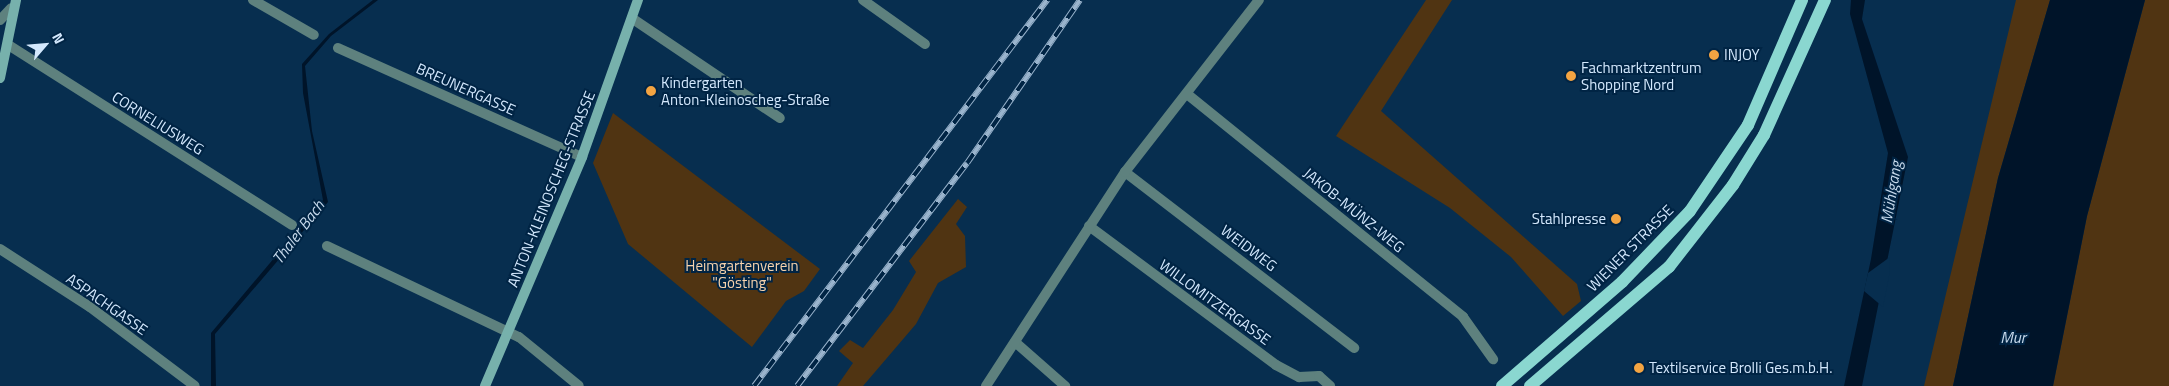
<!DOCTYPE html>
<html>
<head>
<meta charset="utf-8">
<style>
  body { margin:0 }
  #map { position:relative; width:2169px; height:386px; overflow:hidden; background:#072e4f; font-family:"Titillium Web",sans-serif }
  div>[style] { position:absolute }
  .green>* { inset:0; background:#503412 }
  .water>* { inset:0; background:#001429 }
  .pier>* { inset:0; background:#072e4f }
  .street>* { height:10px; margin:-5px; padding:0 5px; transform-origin:5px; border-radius:5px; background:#5e817e }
  .secondary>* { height:10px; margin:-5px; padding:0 5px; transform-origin:5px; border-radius:5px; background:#77b1ac }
  .primary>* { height:12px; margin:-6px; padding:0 6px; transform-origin:6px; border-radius:6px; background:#8ad7d0 }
  .rail>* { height:5.5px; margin-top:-2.75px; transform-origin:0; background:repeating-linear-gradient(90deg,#002444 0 11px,#9ab4cd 0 22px); box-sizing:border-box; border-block:1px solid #9ab4cd }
  .dots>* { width:14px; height:14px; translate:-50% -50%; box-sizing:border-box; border:2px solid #002444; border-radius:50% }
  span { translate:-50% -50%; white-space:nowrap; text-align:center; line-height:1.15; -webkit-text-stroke:4px #002444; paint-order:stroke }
  .poi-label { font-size:15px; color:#d3e8fd }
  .left { translate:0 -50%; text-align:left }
  .right { translate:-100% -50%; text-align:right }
  .street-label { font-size:15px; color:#d3e8fd }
  .park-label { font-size:15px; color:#f6d2ac }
  .water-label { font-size:16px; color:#c7daec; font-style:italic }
  .north { position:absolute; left:20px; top:20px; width:50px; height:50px; -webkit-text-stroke:4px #002444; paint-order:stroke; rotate:63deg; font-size:14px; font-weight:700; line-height:20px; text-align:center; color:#d3e8fd }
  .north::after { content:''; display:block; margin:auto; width:18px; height:22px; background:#d3e8fd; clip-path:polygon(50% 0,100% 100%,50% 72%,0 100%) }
</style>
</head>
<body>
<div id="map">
  <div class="green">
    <div style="clip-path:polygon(1426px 0,1452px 0,1381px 111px,1577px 284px,1581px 301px,1563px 316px,1511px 257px,1450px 208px,1336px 136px)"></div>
    <div style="clip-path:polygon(2016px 0,2050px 0,1998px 178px,1953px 386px,1924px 386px)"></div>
    <div style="clip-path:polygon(2145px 0,2169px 0,2169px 386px,2053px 386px,2087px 216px)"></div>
    <div style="clip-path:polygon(613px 113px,820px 269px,804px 291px,786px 301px,752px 347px,628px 244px,593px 163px)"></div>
    <div style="clip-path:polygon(958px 199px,967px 207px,956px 224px,965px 236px,966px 267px,938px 283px,916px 324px,863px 386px,837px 386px,853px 363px,839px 351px,850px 340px,863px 348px,893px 310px,916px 272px,909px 261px)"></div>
  </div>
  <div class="water">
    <div style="clip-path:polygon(373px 0,378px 0,331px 36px,305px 66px,312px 131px,328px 202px,215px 334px,216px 386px,211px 386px,211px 333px,323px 200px,303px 93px,302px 64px,329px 34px)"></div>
    <div style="clip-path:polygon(1851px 0,1865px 0,1862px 19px,1908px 157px,1862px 386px,1844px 386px,1871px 259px,1888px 153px,1850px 14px)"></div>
    <div style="clip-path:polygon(2050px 0,2145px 0,2087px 216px,2053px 386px,1953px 386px,1998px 178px)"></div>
  </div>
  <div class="pier">
    <div style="clip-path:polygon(1890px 257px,1889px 276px,1883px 307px,1864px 291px,1868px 273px)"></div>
  </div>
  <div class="street">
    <div style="left:253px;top:0;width:70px;rotate:29.8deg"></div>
    <div style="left:863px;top:0;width:76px;rotate:35.4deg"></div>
    <div style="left:633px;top:19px;width:177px;rotate:34deg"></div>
    <div style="left:0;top:20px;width:16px;rotate:-47deg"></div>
    <div style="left:10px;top:46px;width:334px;rotate:32.4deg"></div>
    <div style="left:338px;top:48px;width:267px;rotate:24.1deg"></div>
    <div style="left:1187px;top:94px;width:355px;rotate:38.9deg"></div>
    <div style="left:1463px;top:317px;width:52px;rotate:54.5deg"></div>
    <div style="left:1125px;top:172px;width:289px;rotate:37.5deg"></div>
    <div style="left:1089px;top:226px;width:233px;rotate:36.6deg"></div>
    <div style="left:1276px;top:365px;width:26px;rotate:28deg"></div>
    <div style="left:1299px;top:377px;width:20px;rotate:-3deg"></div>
    <div style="left:1319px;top:376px;width:15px;rotate:42deg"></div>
    <div style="left:327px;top:246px;width:212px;rotate:25.4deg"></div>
    <div style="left:519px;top:337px;width:77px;rotate:39.2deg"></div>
    <div style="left:0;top:249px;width:107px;rotate:32.8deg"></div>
    <div style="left:90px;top:307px;width:131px;rotate:37deg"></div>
    <div style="left:1015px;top:342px;width:67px;rotate:41.3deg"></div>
    <div style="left:986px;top:386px;width:255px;rotate:-57deg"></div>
    <div style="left:1125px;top:172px;width:218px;rotate:-52.1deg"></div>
  </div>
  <div class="secondary">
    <div style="left:0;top:78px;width:80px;rotate:-78.4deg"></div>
    <div style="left:485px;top:386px;width:249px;rotate:-67deg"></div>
    <div style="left:582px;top:157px;width:167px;rotate:-70.4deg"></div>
  </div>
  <div class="primary">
    <div style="left:1502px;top:386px;width:159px;rotate:-40.9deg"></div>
    <div style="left:1622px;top:282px;width:98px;rotate:-46.2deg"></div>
    <div style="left:1690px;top:211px;width:104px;rotate:-56deg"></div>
    <div style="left:1748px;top:125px;width:136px;rotate:-66.6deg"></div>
    <div style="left:1530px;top:386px;width:183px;rotate:-40.6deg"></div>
    <div style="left:1669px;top:267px;width:104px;rotate:-52deg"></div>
    <div style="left:1733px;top:185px;width:59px;rotate:-58.2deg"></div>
    <div style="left:1764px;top:135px;width:148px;rotate:-65.7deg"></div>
  </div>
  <div class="rail">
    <div style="left:754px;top:386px;width:485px;rotate:-52.8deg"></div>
    <div style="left:797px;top:386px;width:280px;rotate:-52.7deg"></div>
    <div style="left:967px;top:163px;width:198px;rotate:-55.3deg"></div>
  </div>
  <div class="dots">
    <div style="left:1714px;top:55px;background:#f3a442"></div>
    <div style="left:1571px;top:76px;background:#f3a442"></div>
    <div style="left:651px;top:91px;background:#f3a442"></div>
    <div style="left:1616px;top:219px;background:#f3a442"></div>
    <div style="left:1639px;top:368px;background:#f3a442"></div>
  </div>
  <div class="poi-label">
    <span class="left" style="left:1724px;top:55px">INJOY</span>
    <span class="left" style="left:1581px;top:76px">Fachmarktzentrum<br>Shopping Nord</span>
    <span class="left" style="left:661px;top:91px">Kindergarten<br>Anton-Kleinoscheg-Straße</span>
    <span class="right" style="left:1606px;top:219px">Stahlpresse</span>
    <span class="left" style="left:1649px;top:368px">Textilservice Brolli Ges.m.b.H.</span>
  </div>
  <div class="street-label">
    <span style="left:466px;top:89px;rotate:24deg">BREUNERGASSE</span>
    <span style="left:158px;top:123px;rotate:32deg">CORNELIUSWEG</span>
    <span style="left:551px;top:189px;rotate:-68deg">ANTON-KLEINOSCHEG-STRASSE</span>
    <span style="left:1354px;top:210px;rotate:39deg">JAKOB-MÜNZ-WEG</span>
    <span style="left:1249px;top:248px;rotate:37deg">WEIDWEG</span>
    <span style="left:1630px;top:248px;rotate:-45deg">WIENER STRASSE</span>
    <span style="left:1215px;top:302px;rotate:36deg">WILLOMITZERGASSE</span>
    <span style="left:107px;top:304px;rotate:35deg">ASPACHGASSE</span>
  </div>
  <div class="park-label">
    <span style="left:742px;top:274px">Heimgartenverein<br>"Gösting"</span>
  </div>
  <div class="water-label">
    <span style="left:1891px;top:192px;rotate:-81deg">Mühlgang</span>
    <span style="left:298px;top:232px;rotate:-53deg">Thaler Bach</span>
    <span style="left:2013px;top:337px">Mur</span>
  </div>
  <div class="north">N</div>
</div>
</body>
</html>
